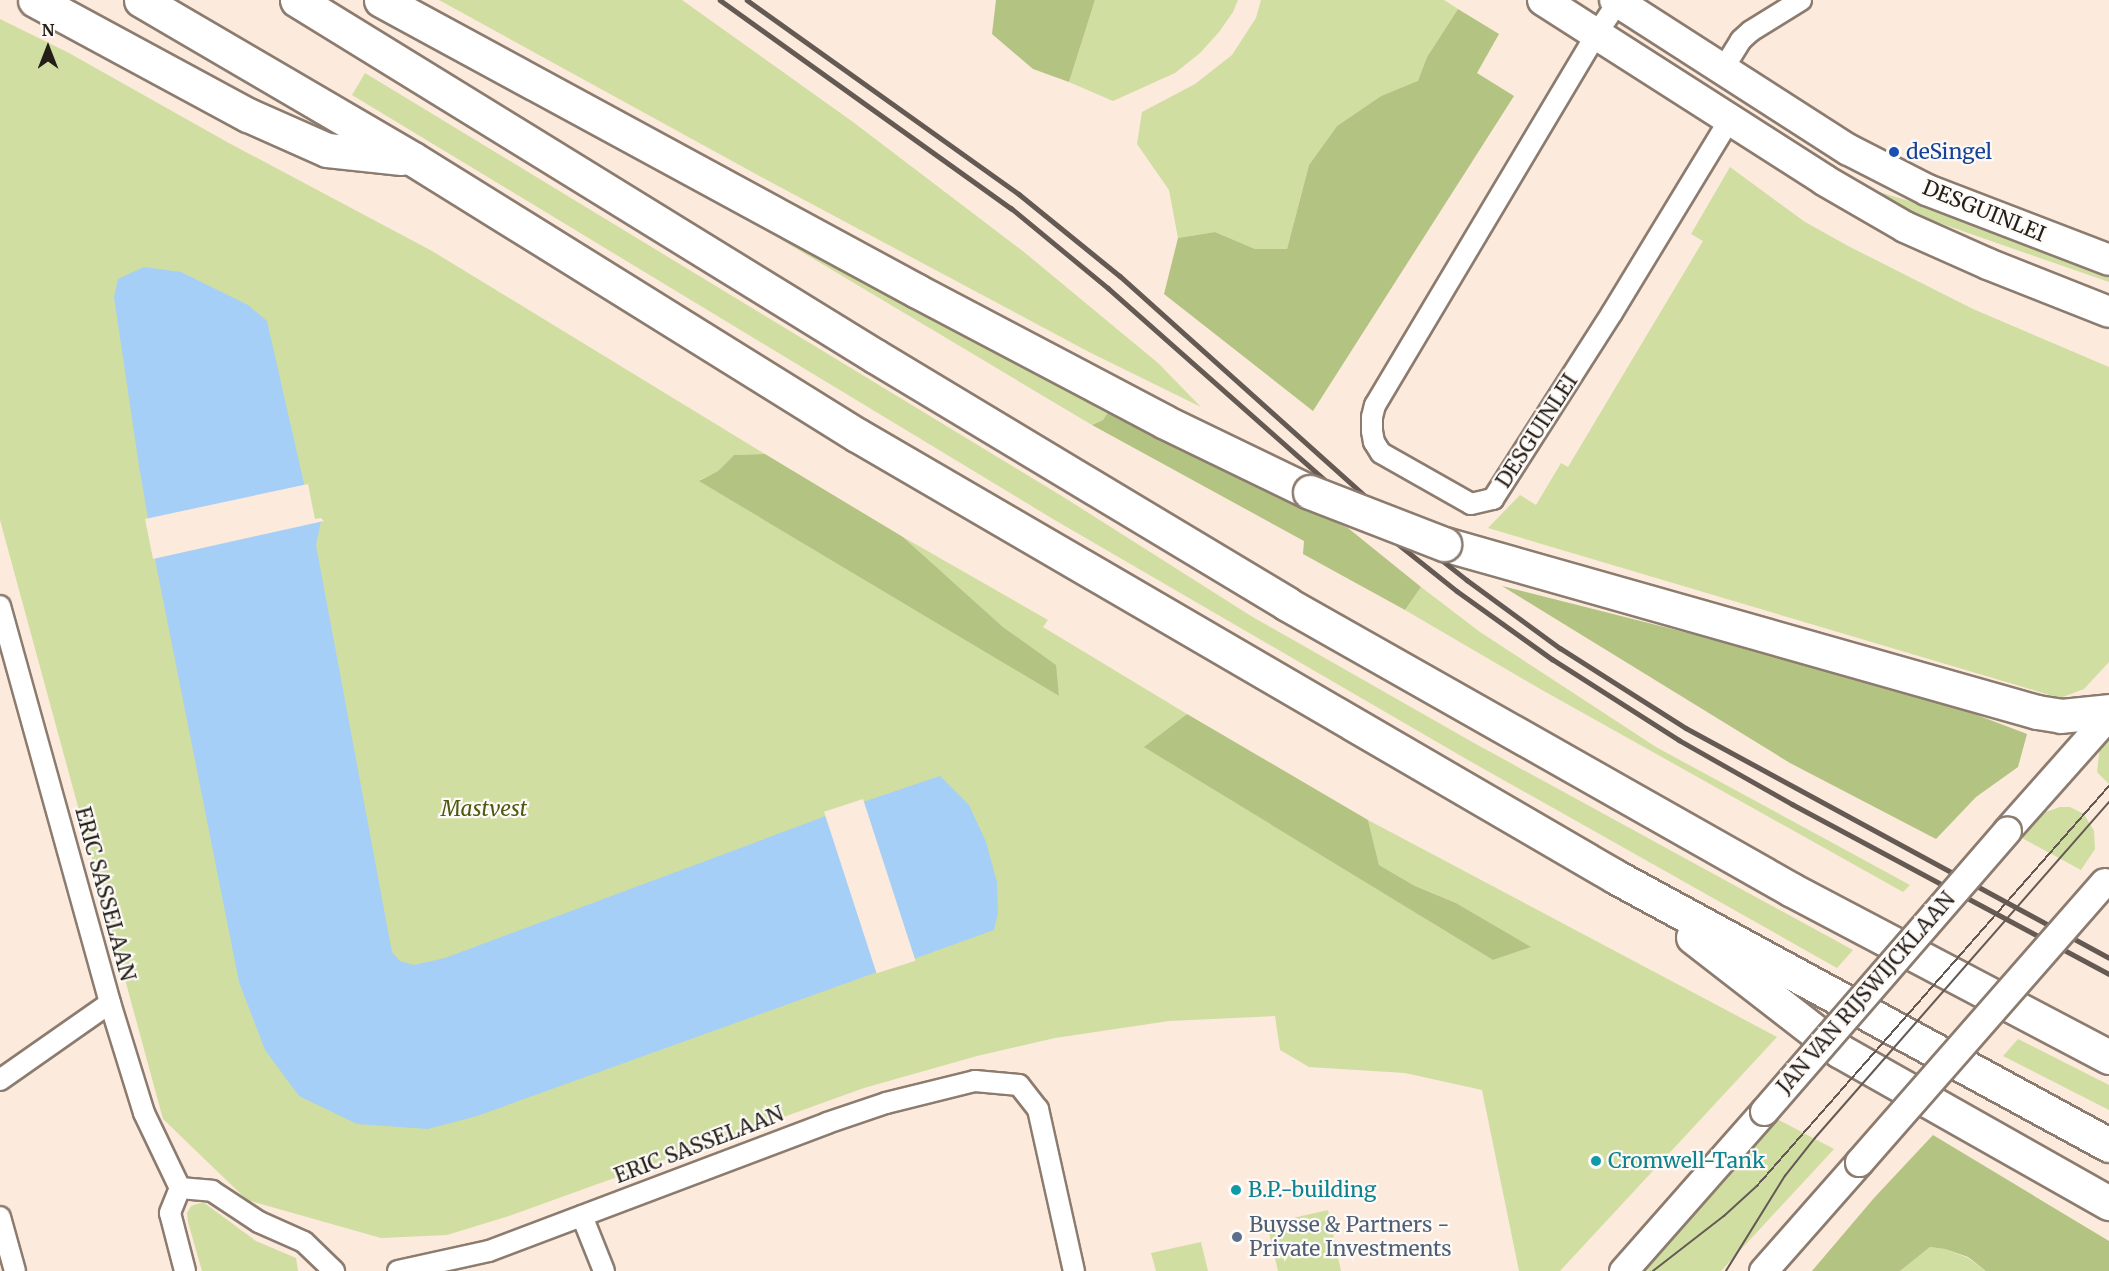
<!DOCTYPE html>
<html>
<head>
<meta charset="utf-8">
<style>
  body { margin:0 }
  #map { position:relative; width:2109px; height:1271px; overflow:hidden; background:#fceadc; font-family:Merriweather,serif }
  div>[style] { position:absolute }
  .green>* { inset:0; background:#d0dea2 }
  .forest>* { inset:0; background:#b3c381 }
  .water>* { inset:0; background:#a5cff6 }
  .pier>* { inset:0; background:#fceadc; transform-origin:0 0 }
  .roads { filter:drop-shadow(2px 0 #8c7c6f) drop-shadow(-2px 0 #8c7c6f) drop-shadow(0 2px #8c7c6f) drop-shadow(0 -2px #8c7c6f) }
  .street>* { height:20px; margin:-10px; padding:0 10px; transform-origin:10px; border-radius:10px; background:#fff }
  .secondary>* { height:27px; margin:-13.5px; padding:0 13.5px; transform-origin:13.5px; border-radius:13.5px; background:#fff }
  .primary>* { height:30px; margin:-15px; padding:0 15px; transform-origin:15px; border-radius:15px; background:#fff }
  .highway>* { height:33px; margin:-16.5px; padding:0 16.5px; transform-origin:16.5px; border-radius:16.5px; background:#fff }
  .tram>* { height:1.5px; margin:-0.75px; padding:0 0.75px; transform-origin:0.75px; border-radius:0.75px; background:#645a53 }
  .rail>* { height:4.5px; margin:-2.25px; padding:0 2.25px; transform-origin:2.25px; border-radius:2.25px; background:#645a53 }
  .bridges { filter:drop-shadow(2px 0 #8c7c6f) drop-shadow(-2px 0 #8c7c6f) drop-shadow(0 2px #8c7c6f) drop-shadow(0 -2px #8c7c6f) }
  .secondary-bridge>* { height:27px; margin:-13.5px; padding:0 13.5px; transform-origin:13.5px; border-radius:13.5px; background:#fff }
  .highway-bridge>* { height:33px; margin:-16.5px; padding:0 16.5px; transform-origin:16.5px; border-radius:16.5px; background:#fff }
  .dots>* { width:16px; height:16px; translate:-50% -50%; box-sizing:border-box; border:3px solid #fefaf7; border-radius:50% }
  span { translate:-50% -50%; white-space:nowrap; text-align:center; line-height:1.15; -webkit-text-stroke:4.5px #fefaf7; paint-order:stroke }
  .transit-label { font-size:21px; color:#164399 }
  .left { translate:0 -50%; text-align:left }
  .street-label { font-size:21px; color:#241e19 }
  .park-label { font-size:21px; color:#4d5910; font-style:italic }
  .culture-label { font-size:21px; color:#0d838f }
  .service-label { font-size:21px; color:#4e5e75 }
  .north { position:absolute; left:18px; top:18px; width:60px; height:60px; -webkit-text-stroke:4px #fefaf7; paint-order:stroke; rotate:0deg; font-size:16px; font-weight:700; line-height:24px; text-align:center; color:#241e19 }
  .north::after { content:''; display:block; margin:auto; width:21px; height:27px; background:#241e19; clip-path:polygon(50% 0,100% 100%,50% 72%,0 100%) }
</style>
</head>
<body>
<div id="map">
  <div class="green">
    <div style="clip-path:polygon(439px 0,682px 0,853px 122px,1024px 252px,1158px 363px,1201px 407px,1089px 352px,765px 179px)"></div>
    <div style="clip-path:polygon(1095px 0,1238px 0,1233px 12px,1219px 32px,1200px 53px,1175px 73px,1113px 101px,1069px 82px)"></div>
    <div style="clip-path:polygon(1261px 0,1444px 0,1458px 9px,1427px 57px,1418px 82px,1381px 96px,1337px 126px,1309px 165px,1287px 249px,1255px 249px,1215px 232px,1178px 238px,1169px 190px,1137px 144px,1142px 112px,1195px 84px,1232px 55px,1256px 18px)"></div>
    <div style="clip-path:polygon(0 19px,69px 53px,227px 142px,432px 251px,765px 454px,734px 455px,718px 471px,700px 480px,1059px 696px,1055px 665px,1003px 627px,903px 537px,1048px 620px,1043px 627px,1187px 714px,1145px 747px,1493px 960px,1530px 947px,1456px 903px,1415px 886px,1379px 865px,1368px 820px,1777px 1037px,1560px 1271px,1519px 1271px,1482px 1090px,1405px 1073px,1309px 1067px,1280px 1050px,1275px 1016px,1169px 1021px,1055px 1038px,977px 1056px,864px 1088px,509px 1216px,447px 1235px,381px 1238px,247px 1200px,163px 1119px,0 520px)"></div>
    <div style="clip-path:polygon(365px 73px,1065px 498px,1251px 616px,1474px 743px,1853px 950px,1837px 968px,1468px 760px,1053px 519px,352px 95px)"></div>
    <div style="clip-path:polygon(1730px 167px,1805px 222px,1850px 247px,1973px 309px,2109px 367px,2109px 662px,2084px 689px,2060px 698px,1488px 528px,1520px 495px,1536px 505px,1561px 463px,1568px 467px,1703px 241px,1691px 234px)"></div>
    <div style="clip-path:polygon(1866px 188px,1936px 209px,2109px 275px,2109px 282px,1908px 212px)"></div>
    <div style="clip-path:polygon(745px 218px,807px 247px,1110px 409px,1103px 420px,1092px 425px)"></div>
    <div style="clip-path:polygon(1421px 587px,1480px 632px,1656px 747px,1910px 885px,1903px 892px,1542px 690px,1405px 610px)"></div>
    <div style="clip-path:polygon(2109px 736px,2109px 784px,2097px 772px,2100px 746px)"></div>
    <div style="clip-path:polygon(2060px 807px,2070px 807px,2084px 814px,2094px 831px,2095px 849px,2081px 870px,2020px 837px,2040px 814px)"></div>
    <div style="clip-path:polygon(2018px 1039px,2109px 1085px,2109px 1110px,2003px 1056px)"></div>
    <div style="clip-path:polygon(1773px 1117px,1834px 1149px,1721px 1271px,1638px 1271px)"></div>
    <div style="clip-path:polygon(203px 1202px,256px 1241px,296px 1258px,298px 1271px,202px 1271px,188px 1222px,187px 1213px,191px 1206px)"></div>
    <div style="clip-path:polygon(1328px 1210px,1341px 1271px,1278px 1271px,1267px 1224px)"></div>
    <div style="clip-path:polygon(1201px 1242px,1208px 1271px,1156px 1271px,1151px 1253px)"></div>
    <div style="clip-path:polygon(1930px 1247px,1945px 1249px,1968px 1258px,1986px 1271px,1900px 1271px)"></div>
  </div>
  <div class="forest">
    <div style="clip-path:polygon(996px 0,1095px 0,1069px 82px,1033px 69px,992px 34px)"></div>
    <div style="clip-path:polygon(1458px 9px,1499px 34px,1477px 73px,1514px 96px,1313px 411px,1164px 294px,1178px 238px,1215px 232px,1255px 249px,1287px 249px,1309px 165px,1337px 126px,1381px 96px,1418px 81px,1427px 57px)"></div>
    <div style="clip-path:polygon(1110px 409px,1251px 483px,1348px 528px,1421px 587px,1405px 610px,1303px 554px,1304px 541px,1092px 425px,1103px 420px)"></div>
    <div style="clip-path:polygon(765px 454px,903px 537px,1003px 627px,1056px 665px,1059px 696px,699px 481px,718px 471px,734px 455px)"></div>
    <div style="clip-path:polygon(1502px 586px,1906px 688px,2027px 734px,2018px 767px,1976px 797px,1936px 839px,1790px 763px)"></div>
    <div style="clip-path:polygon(1187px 714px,1368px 820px,1379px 865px,1415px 886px,1456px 903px,1531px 947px,1493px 960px,1144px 747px)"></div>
    <div style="clip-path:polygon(1933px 1135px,2109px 1241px,2109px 1271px,1986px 1271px,1968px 1257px,1945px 1249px,1930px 1247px,1900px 1271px,1812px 1271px,1874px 1198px)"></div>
  </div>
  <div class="water">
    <div style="clip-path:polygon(144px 267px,181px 272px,248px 305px,267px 321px,313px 523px,321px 521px,316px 545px,392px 952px,400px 961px,414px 965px,445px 958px,869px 800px,940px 776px,969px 805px,986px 842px,997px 882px,998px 913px,994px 930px,477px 1116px,428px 1129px,357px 1124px,299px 1096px,265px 1050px,239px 982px,155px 559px,139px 466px,114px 297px,118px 279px)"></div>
  </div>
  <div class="pier">
    <div style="clip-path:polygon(308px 484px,315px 519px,321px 518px,324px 521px,153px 559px,145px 519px)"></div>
    <div style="left:863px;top:799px;width:170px;height:41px;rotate:72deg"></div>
  </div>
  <div class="roads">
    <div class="street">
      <div style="left:1618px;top:2px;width:37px;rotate:124deg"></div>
      <div style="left:1597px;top:33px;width:433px;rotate:120.8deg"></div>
      <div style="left:1375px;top:405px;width:12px;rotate:104deg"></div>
      <div style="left:1372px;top:417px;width:14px;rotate:90deg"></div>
      <div style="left:1372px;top:431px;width:11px;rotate:80deg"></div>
      <div style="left:1374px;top:442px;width:13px;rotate:58deg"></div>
      <div style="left:1381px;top:453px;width:103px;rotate:29.5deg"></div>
      <div style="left:1471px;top:504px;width:23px;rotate:-13deg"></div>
      <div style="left:1493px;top:499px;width:221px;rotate:-57.4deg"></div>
      <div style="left:1612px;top:313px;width:227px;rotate:-58.7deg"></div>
      <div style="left:1723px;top:69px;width:34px;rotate:-58deg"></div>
      <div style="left:1741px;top:40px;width:13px;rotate:-42deg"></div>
      <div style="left:1751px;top:31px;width:59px;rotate:-31.8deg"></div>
      <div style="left:0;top:606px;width:412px;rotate:74.5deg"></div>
      <div style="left:110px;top:1003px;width:115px;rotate:72.8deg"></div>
      <div style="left:144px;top:1113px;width:83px;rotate:64.4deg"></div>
      <div style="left:180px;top:1188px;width:32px;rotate:5deg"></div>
      <div style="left:212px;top:1191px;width:56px;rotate:33.4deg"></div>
      <div style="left:259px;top:1222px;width:49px;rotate:24deg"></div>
      <div style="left:304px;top:1242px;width:42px;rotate:44deg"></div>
      <div style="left:0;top:1080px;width:134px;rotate:-35deg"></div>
      <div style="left:180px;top:1188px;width:27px;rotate:112deg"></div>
      <div style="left:170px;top:1213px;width:60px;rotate:75.5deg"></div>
      <div style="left:582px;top:1216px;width:59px;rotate:68.2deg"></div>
      <div style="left:0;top:1217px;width:56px;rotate:74.5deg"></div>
      <div style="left:398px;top:1271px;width:93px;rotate:-12.4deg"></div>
      <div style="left:489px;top:1251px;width:361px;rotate:-20.7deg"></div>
      <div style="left:827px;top:1123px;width:62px;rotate:-18.7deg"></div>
      <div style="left:886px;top:1103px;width:92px;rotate:-13.9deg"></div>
      <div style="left:975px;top:1081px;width:44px;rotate:5.2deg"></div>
      <div style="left:1019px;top:1085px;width:31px;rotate:52deg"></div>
      <div style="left:1038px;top:1109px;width:166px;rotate:77.5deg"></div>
    </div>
    <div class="secondary">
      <div style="left:2007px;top:830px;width:154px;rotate:-48.4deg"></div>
      <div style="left:1623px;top:1271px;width:213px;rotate:-48.6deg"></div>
      <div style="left:1763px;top:1271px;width:145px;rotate:-48.6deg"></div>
    </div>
    <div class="primary">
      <div style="left:1543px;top:0;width:334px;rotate:32.6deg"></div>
      <div style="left:1824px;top:180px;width:94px;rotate:30.1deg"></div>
      <div style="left:1905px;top:227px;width:91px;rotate:24deg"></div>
      <div style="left:1988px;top:264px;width:130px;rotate:21.6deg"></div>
      <div style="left:1615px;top:0;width:278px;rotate:32.7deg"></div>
      <div style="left:1849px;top:150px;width:88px;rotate:27.1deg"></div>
      <div style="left:1927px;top:190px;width:195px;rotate:21deg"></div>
    </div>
    <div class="highway">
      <div style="left:35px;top:0;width:242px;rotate:28.4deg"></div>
      <div style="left:248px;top:115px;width:86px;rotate:23.9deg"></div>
      <div style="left:327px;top:150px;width:75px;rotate:6.1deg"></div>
      <div style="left:141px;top:0;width:315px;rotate:30.3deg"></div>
      <div style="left:413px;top:159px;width:523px;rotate:31.87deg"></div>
      <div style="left:857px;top:435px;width:878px;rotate:30.21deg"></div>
      <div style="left:1616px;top:877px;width:561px;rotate:28.53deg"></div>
      <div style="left:297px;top:0;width:679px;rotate:31.63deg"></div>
      <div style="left:875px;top:356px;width:481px;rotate:31deg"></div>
      <div style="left:1287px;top:604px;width:580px;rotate:29.52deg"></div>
      <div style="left:1792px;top:890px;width:358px;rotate:27.8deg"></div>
      <div style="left:381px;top:0;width:610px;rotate:28.5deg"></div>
      <div style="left:917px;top:291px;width:280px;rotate:27.8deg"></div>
      <div style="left:1165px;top:422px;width:161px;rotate:25.8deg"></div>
      <div style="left:1444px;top:544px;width:616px;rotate:15.82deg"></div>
      <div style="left:2037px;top:712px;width:24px;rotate:9deg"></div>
      <div style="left:2061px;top:716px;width:48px;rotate:-5.9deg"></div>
      <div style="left:1693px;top:937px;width:186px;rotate:37.8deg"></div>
      <div style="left:1840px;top:1051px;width:309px;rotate:29.5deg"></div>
    </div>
  </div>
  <div class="tram">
    <div style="left:1653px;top:1271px;width:90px;rotate:-37.8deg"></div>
    <div style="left:1724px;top:1216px;width:45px;rotate:-42.3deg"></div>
    <div style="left:1757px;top:1186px;width:533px;rotate:-48.65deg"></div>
    <div style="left:1726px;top:1271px;width:112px;rotate:-58.2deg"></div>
    <div style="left:1785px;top:1176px;width:48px;rotate:-51.7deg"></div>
    <div style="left:1815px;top:1138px;width:446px;rotate:-48.8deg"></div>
  </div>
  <div class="rail">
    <div style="left:720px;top:0;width:358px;rotate:35.6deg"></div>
    <div style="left:1011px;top:208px;width:126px;rotate:39.5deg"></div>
    <div style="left:1108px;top:288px;width:379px;rotate:41.5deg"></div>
    <div style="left:1392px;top:539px;width:83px;rotate:38.7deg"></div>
    <div style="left:1457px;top:591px;width:117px;rotate:35.6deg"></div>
    <div style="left:1552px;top:659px;width:151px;rotate:32.5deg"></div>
    <div style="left:1679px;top:740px;width:130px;rotate:29.5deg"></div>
    <div style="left:1792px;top:804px;width:360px;rotate:28.2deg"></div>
    <div style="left:747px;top:0;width:334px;rotate:35.5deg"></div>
    <div style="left:1019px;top:194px;width:130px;rotate:39.1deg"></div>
    <div style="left:1120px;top:276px;width:375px;rotate:41.9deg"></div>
    <div style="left:1399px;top:526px;width:87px;rotate:38.5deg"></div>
    <div style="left:1467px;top:580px;width:115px;rotate:36.2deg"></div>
    <div style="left:1560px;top:648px;width:149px;rotate:32.4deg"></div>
    <div style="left:1686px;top:728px;width:481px;rotate:28.5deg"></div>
  </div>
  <div class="bridges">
    <div class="secondary-bridge">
      <div style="left:1764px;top:1111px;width:371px;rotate:-49.1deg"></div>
      <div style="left:1859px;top:1162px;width:372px;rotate:-48.8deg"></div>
    </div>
    <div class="highway-bridge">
      <div style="left:1310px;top:492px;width:144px;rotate:21.2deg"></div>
    </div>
  </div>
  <div class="dots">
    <div style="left:1894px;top:152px;background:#1a4fb4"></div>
    <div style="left:1596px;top:1161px;background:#0f9aa8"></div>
    <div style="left:1236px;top:1190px;background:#0f9aa8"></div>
    <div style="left:1237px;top:1237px;background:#5c6f8a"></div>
  </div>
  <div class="transit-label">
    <span class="left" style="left:1906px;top:152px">deSingel</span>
  </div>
  <div class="street-label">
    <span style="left:1984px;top:211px;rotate:22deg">DESGUINLEI</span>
    <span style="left:1537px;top:431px;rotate:-57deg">DESGUINLEI</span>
    <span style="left:105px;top:894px;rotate:75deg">ERIC SASSELAAN</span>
    <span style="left:1866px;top:993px;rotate:-49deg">JAN VAN RIJSWIJCKLAAN</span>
    <span style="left:699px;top:1145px;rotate:-21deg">ERIC SASSELAAN</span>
  </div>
  <div class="park-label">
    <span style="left:484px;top:809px">Mastvest</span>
  </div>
  <div class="culture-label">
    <span class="left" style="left:1608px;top:1161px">Cromwell-Tank</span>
    <span class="left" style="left:1248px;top:1190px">B.P.-building</span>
  </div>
  <div class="service-label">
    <span class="left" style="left:1249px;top:1237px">Buysse &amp; Partners -<br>Private Investments</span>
  </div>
  <div class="north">N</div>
</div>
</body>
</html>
